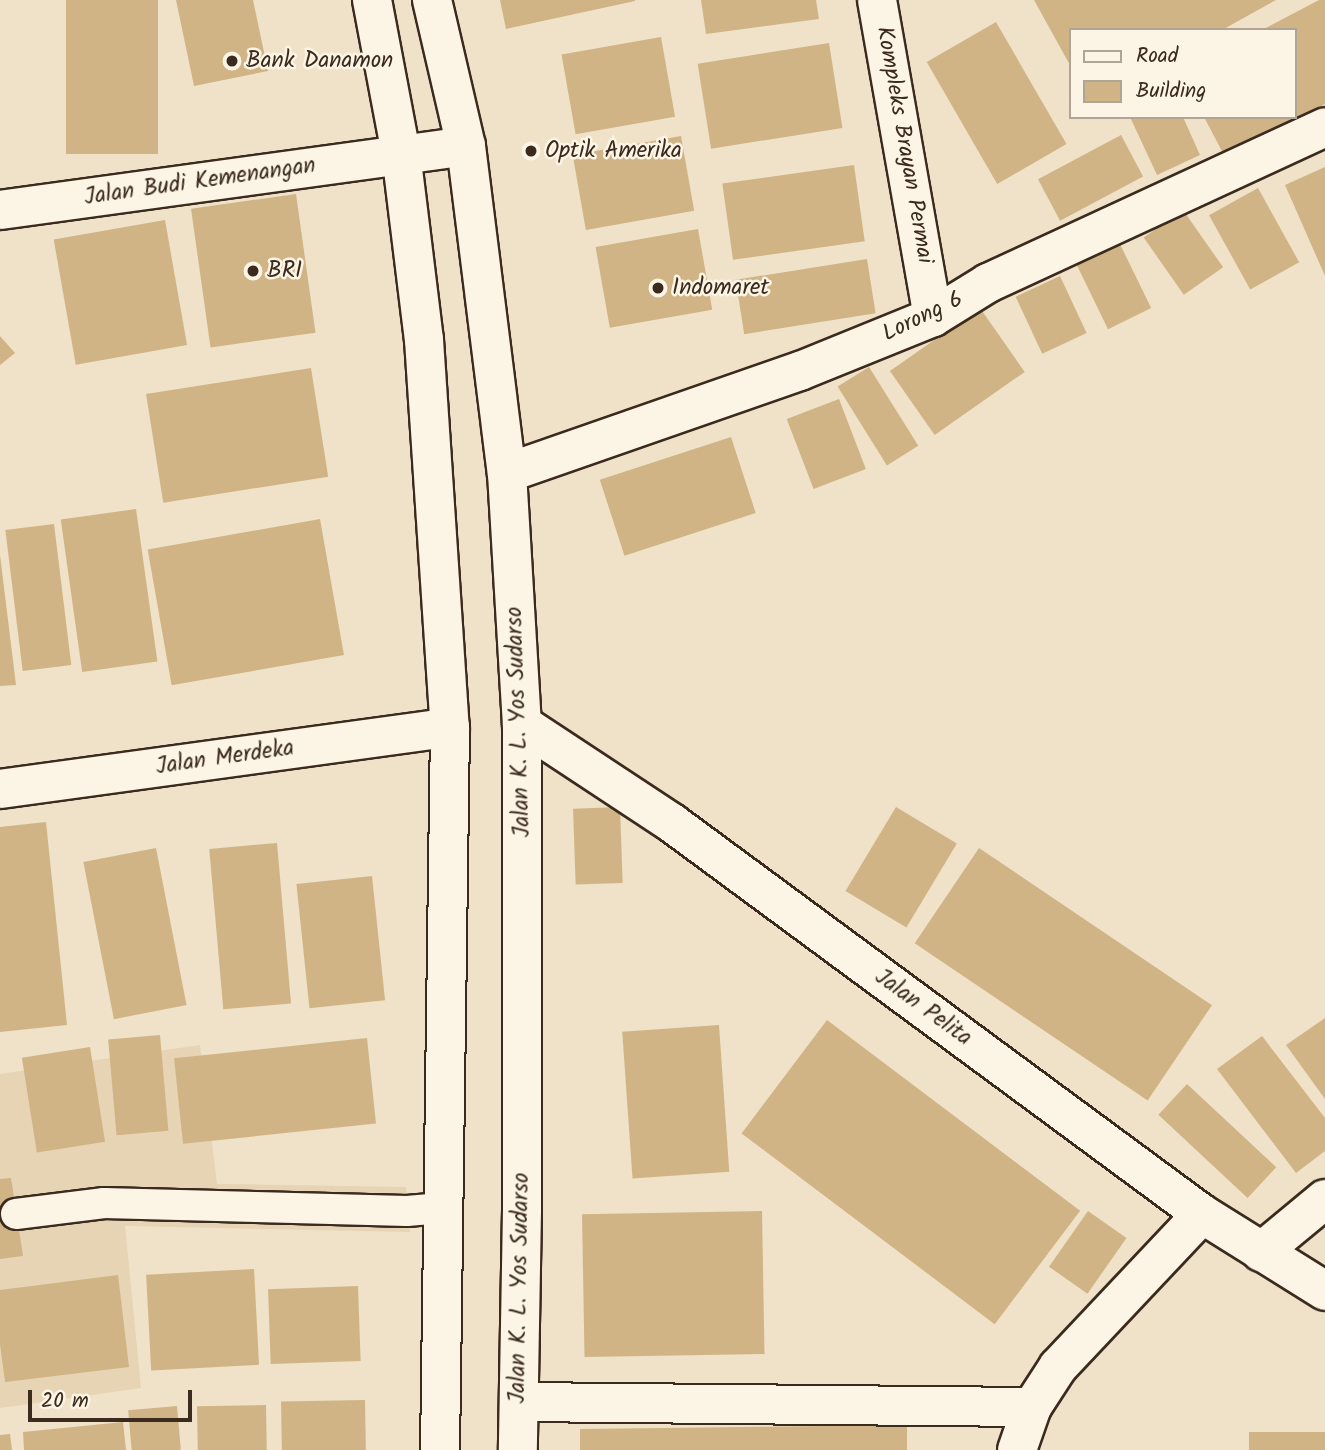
<!DOCTYPE html>
<html>
<head>
<meta charset="utf-8">
<style>
  body { margin:0 }
  #map { position:relative; width:1325px; height:1450px; overflow:hidden; background:#efe2c8; font-family:Kalam,sans-serif }
  div>[style] { position:absolute }
  .built>* { inset:0; background:#e6d4b4 }
  .building>* { inset:0; background:#d0b485; transform-origin:0 0 }
  .roads { filter:drop-shadow(2px 0 #3b2a1e) drop-shadow(-2px 0 #3b2a1e) drop-shadow(0 2px #3b2a1e) drop-shadow(0 -2px #3b2a1e) }
  .service>* { height:30px; margin:-15px; padding:0 15px; transform-origin:15px; border-radius:15px; background:#fcf5e5 }
  .minor>* { height:38px; margin:-19px; padding:0 19px; transform-origin:19px; border-radius:19px; background:#fcf5e5 }
  .tertiary>* { height:38px; margin:-19px; padding:0 19px; transform-origin:19px; border-radius:19px; background:#fcf5e5 }
  .primary>* { height:38px; margin:-19px; padding:0 19px; transform-origin:19px; border-radius:19px; background:#fcf5e5 }
  .dots>* { width:19px; height:19px; translate:-50% -50%; box-sizing:border-box; border:4px solid #fcf5e5; border-radius:50% }
  span { translate:-50% -50%; white-space:nowrap; text-align:center; line-height:1.15; -webkit-text-stroke:5px #fcf5e5; paint-order:stroke }
  .poi-label { font-size:23px; color:#3b2a1e }
  .left { translate:0 -50%; text-align:left }
  .street-label { font-size:23px; color:#3b2a1e }
  .legend { position:absolute; left:1069px; top:28px; width:228px; height:91px; box-sizing:border-box; background:#fcf5e5; border:2px solid #afa495; margin:0; padding:9px 12px; list-style:none; font-size:21px; color:#3b2a1e }
  .legend li { display:flex; align-items:center; gap:14px; height:35px }
  .legend b { width:35px; border:2px solid #afa495 }
  .scale { position:absolute; left:28px; top:1390px; width:164px; height:32px; box-sizing:border-box; border:4px solid #3b2a1e; border-top:0; padding-left:9px; font-size:21px; line-height:24px; white-space:nowrap; color:#3b2a1e; -webkit-text-stroke:5px #fcf5e5; paint-order:stroke }
</style>
</head>
<body>
<div id="map">
  <div class="built">
    <div style="clip-path:polygon(200px 1045px,217px 1184px,406px 1187px,410px 1232px,125px 1226px,141px 1388px,0 1408px,0 1074px)"></div>
  </div>
  <div class="building">
    <div style="left:66px;top:0;width:92px;height:154px"></div>
    <div style="clip-path:polygon(176px 0,253px 0,268px 71px,194px 86px)"></div>
    <div style="clip-path:polygon(500px 0,635px 0,635px 1px,506px 29px)"></div>
    <div style="clip-path:polygon(701px 0,816px 0,819px 19px,706px 34px)"></div>
    <div style="clip-path:polygon(1034px 0,1276px 0,1222px 30px,1071px 30px,1071px 67px)"></div>
    <div style="clip-path:polygon(1319px 0,1325px 0,1325px 104px,1225px 157px,1204px 117px,1295px 117px,1295px 30px,1262px 30px)"></div>
    <div style="left:996px;top:22px;width:141px;height:80px;rotate:60deg"></div>
    <div style="left:661px;top:37px;width:81px;height:101px;rotate:80deg"></div>
    <div style="left:829px;top:43px;width:86px;height:133px;rotate:81deg"></div>
    <div style="clip-path:polygon(1130px 117px,1183px 117px,1200px 155px,1157px 175px)"></div>
    <div style="left:1121px;top:135px;width:47px;height:94px;rotate:62deg"></div>
    <div style="left:681px;top:136px;width:76px;height:110px;rotate:80deg"></div>
    <div style="left:854px;top:165px;width:77px;height:133px;rotate:82deg"></div>
    <div style="clip-path:polygon(1325px 167px,1325px 276px,1285px 185px)"></div>
    <div style="left:1258px;top:188px;width:85px;height:56px;rotate:61deg"></div>
    <div style="left:296px;top:194px;width:140px;height:106px;rotate:82deg"></div>
    <div style="left:1183px;top:210px;width:70px;height:48px;rotate:55deg"></div>
    <div style="left:165px;top:220px;width:127px;height:113px;rotate:80deg"></div>
    <div style="left:698px;top:229px;width:82px;height:104px;rotate:80deg"></div>
    <div style="left:1117px;top:238px;width:78px;height:48px;rotate:64deg"></div>
    <div style="left:867px;top:259px;width:55px;height:133px;rotate:81deg"></div>
    <div style="left:1060px;top:276px;width:63px;height:49px;rotate:65deg"></div>
    <div style="left:980px;top:308px;width:78px;height:110px;rotate:55deg"></div>
    <div style="clip-path:polygon(0 336px,15px 353px,0 365px)"></div>
    <div style="left:869px;top:367px;width:93px;height:37px;rotate:58deg"></div>
    <div style="left:311px;top:368px;width:110px;height:167px;rotate:81deg"></div>
    <div style="left:839px;top:399px;width:75px;height:56px;rotate:69deg"></div>
    <div style="left:731px;top:437px;width:80px;height:138px;rotate:72deg"></div>
    <div style="left:136px;top:509px;width:154px;height:76px;rotate:82deg"></div>
    <div style="left:320px;top:519px;width:138px;height:175px;rotate:80deg"></div>
    <div style="left:54px;top:524px;width:142px;height:49px;rotate:83deg"></div>
    <div style="clip-path:polygon(0 555px,16px 685px,0 686px)"></div>
    <div style="left:620px;top:807px;width:76px;height:47px;rotate:88deg"></div>
    <div style="left:896px;top:807px;width:71px;height:98px;rotate:31deg"></div>
    <div style="clip-path:polygon(46px 822px,67px 1025px,0 1032px,0 827px)"></div>
    <div style="left:277px;top:843px;width:161px;height:68px;rotate:85deg"></div>
    <div style="left:156px;top:848px;width:160px;height:74px;rotate:79deg"></div>
    <div style="left:979px;top:848px;width:281px;height:115px;rotate:34deg"></div>
    <div style="left:372px;top:876px;width:125px;height:76px;rotate:84deg"></div>
    <div style="clip-path:polygon(1325px 1018px,1325px 1099px,1286px 1045px)"></div>
    <div style="left:827px;top:1020px;width:317px;height:142px;rotate:37deg"></div>
    <div style="left:719px;top:1025px;width:147px;height:97px;rotate:86deg"></div>
    <div style="left:160px;top:1035px;width:96px;height:52px;rotate:85deg"></div>
    <div style="clip-path:polygon(1262px 1036px,1325px 1118px,1325px 1151px,1296px 1173px,1217px 1069px)"></div>
    <div style="left:367px;top:1038px;width:86px;height:194px;rotate:84deg"></div>
    <div style="left:90px;top:1047px;width:96px;height:69px;rotate:81deg"></div>
    <div style="left:1187px;top:1084px;width:122px;height:42px;rotate:43deg"></div>
    <div style="clip-path:polygon(11px 1178px,23px 1256px,0 1259px,0 1179px)"></div>
    <div style="left:762px;top:1211px;width:143px;height:180px;rotate:89deg"></div>
    <div style="left:1088px;top:1211px;width:47px;height:68px;rotate:35deg"></div>
    <div style="left:254px;top:1269px;width:96px;height:108px;rotate:87deg"></div>
    <div style="clip-path:polygon(118px 1275px,129px 1367px,5px 1382px,0 1344px,0 1290px)"></div>
    <div style="left:358px;top:1286px;width:75px;height:90px;rotate:88deg"></div>
    <div style="left:365px;top:1400px;width:50px;height:84px;rotate:89deg"></div>
    <div style="left:266px;top:1405px;width:45px;height:69px;rotate:89deg"></div>
    <div style="left:177px;top:1406px;width:44px;height:49px;rotate:85deg"></div>
    <div style="clip-path:polygon(123px 1422px,126px 1450px,24px 1450px,23px 1432px)"></div>
    <div style="clip-path:polygon(907px 1425px,907px 1450px,580px 1450px,580px 1429px)"></div>
    <div style="left:1325px;top:1432px;width:18px;height:76px;rotate:90deg"></div>
    <div style="clip-path:polygon(10px 1434px,12px 1450px,0 1450px,0 1435px)"></div>
  </div>
  <div class="roads">
    <div class="service">
      <div style="left:16px;top:1214px;width:89px;rotate:-7.1deg"></div>
      <div style="left:104px;top:1203px;width:303px;rotate:1.5deg"></div>
      <div style="left:407px;top:1211px;width:35px;rotate:-5deg"></div>
    </div>
    <div class="minor">
      <div style="left:877px;top:0;width:322px;rotate:80deg"></div>
      <div style="left:0;top:210px;width:470px;rotate:-7.8deg"></div>
      <div style="left:507px;top:473px;width:310px;rotate:-19.2deg"></div>
      <div style="left:800px;top:371px;width:144px;rotate:-22.1deg"></div>
      <div style="left:933px;top:317px;width:65px;rotate:-31.7deg"></div>
      <div style="left:988px;top:283px;width:371px;rotate:-24.8deg"></div>
      <div style="left:1261px;top:1252px;width:83px;rotate:-39.6deg"></div>
      <div style="left:519px;top:1402px;width:513px;rotate:0.56deg"></div>
      <div style="left:1017px;top:1450px;width:46px;rotate:-70.8deg"></div>
      <div style="left:1032px;top:1407px;width:48px;rotate:-57deg"></div>
      <div style="left:1058px;top:1367px;width:210px;rotate:-46.7deg"></div>
    </div>
    <div class="tertiary">
      <div style="left:522px;top:724px;width:180px;rotate:33.4deg"></div>
      <div style="left:672px;top:823px;width:659px;rotate:36.42deg"></div>
      <div style="left:1202px;top:1214px;width:145px;rotate:32deg"></div>
      <div style="left:0;top:789px;width:454px;rotate:-7.8deg"></div>
    </div>
    <div class="primary">
      <div style="left:372px;top:0;width:156px;rotate:79.3deg"></div>
      <div style="left:401px;top:153px;width:188px;rotate:83deg"></div>
      <div style="left:424px;top:340px;width:388px;rotate:86.2deg"></div>
      <div style="left:450px;top:727px;width:723px;rotate:90.79deg"></div>
      <div style="left:432px;top:0;width:150px;rotate:76.9deg"></div>
      <div style="left:466px;top:146px;width:330px;rotate:82.9deg"></div>
      <div style="left:507px;top:473px;width:251px;rotate:86.6deg"></div>
      <div style="left:522px;top:724px;width:486px;rotate:90deg"></div>
      <div style="left:522px;top:1210px;width:240px;rotate:91deg"></div>
    </div>
  </div>
  <div class="dots">
    <div style="left:232px;top:61px;background:#3b2a1e"></div>
    <div style="left:531px;top:151px;background:#3b2a1e"></div>
    <div style="left:253px;top:271px;background:#3b2a1e"></div>
    <div style="left:658px;top:288px;background:#3b2a1e"></div>
  </div>
  <div class="poi-label">
    <span class="left" style="left:246px;top:61px">Bank Danamon</span>
    <span class="left" style="left:545px;top:151px">Optik Amerika</span>
    <span class="left" style="left:267px;top:271px">BRI</span>
    <span class="left" style="left:672px;top:288px">Indomaret</span>
  </div>
  <div class="street-label">
    <span style="left:904px;top:145px;rotate:80deg">Kompleks Brayan Permai</span>
    <span style="left:200px;top:182px;rotate:-8deg">Jalan Budi Kemenangan</span>
    <span style="left:923px;top:317px;rotate:-26deg">Lorong 6</span>
    <span style="left:519px;top:722px;rotate:-92deg">Jalan K. L. Yos Sudarso</span>
    <span style="left:225px;top:758px;rotate:-8deg">Jalan Merdeka</span>
    <span style="left:923px;top:1008px;rotate:36deg">Jalan Pelita</span>
    <span style="left:520px;top:1288px;rotate:-89deg">Jalan K. L. Yos Sudarso</span>
  </div>
  <ul class="legend">
  <li><b style="height:9px;background:#fcf5e5"></b>Road</li>
  <li><b style="height:19px;background:#d0b485"></b>Building</li>
  </ul>
  <div class="scale">20 m</div>
</div>
</body>
</html>
